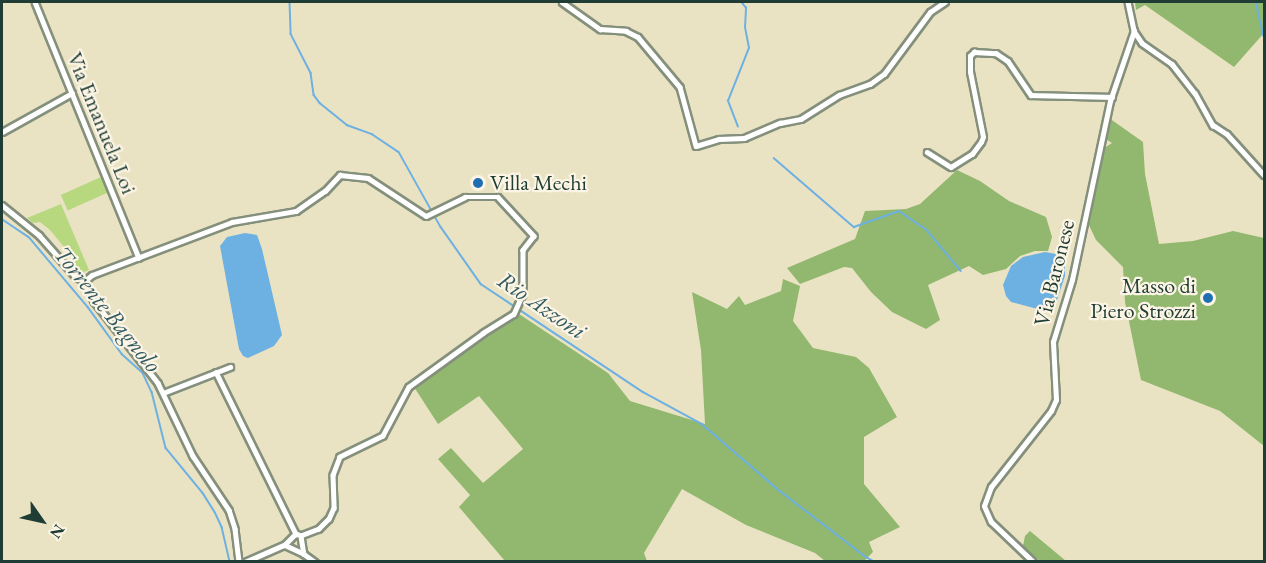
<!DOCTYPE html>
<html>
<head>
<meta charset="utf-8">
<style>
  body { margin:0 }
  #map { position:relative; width:1266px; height:563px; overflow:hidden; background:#eae3c3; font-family:"EB Garamond",serif }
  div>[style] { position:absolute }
  .green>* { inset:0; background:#b7d87f; transform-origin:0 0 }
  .forest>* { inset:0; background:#91b86e }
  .water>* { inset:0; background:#6db0e2 }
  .stream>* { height:1.5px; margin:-0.75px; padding:0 0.75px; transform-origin:0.75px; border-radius:0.75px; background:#6db0e2 }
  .roads { filter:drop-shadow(2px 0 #84907c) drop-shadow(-2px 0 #84907c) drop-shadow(0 2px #84907c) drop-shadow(0 -2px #84907c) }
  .street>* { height:4.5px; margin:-2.25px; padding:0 2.25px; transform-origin:2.25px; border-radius:2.25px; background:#fff }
  .dots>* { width:16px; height:16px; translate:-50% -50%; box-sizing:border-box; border:3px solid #fcf5e5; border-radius:50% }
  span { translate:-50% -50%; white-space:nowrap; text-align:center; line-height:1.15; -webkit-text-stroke:4.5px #fcf5e5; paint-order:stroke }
  .street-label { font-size:22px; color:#1f3d34 }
  .poi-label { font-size:22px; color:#1f3d34 }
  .left { translate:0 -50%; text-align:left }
  .right { translate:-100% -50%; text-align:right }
  .water-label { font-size:24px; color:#325a60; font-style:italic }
  .frame { position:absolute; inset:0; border:3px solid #1f3d34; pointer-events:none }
  .north { position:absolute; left:12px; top:491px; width:60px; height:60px; -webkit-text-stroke:4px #fcf5e5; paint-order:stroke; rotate:124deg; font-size:16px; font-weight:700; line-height:24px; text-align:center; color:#1f3d34 }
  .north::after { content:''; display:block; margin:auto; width:21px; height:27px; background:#1f3d34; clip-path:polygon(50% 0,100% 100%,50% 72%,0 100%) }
</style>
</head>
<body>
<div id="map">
  <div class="green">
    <div style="left:101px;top:177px;width:17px;height:44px;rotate:66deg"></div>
    <div style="clip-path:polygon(61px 204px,89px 270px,81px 273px,72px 264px,73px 258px,50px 230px,40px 222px,33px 223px,27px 218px)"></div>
  </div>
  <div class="forest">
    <div style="clip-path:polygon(1135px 2px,1264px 2px,1264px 33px,1234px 67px,1145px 5px,1136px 10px)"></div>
    <div style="clip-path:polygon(1109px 118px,1143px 142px,1145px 174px,1159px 244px,1193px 241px,1233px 231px,1264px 238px,1264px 446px,1220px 411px,1141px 380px,1125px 302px,1123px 267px,1096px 240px,1087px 221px,1101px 150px,1112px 143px,1104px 138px)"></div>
    <div style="clip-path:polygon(957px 170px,980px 181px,1009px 201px,1046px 217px,1052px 237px,1048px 251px,1035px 251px,1020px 256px,1006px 269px,983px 275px,969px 266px,928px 285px,940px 320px,926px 329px,892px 312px,871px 292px,852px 268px,844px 267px,800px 284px,787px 268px,855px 239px,865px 211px,906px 209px,920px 204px)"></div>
    <div style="clip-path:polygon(783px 279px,800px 286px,793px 321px,813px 348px,856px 357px,869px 368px,897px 417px,864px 437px,864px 484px,900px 527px,869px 542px,873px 552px,864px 561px,825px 561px,815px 553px,746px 525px,682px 489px,644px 553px,647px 561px,505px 561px,459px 507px,470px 495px,438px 459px,451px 448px,483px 483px,523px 449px,479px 396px,438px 424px,414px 387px,519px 314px,608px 373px,630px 401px,705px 424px,701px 350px,692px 292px,727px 309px,739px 296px,745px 305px,781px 291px)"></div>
    <div style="clip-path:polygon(1030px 531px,1066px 561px,1040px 561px,1023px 546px,1025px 536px)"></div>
  </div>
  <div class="water">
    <div style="clip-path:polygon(245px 233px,257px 235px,262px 249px,282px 335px,274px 346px,248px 358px,243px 356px,239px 349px,220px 246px,227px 237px)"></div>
    <div style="clip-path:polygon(1045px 252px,1061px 255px,1065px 262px,1065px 276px,1055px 306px,1045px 311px,1011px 302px,1006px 296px,1003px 285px,1011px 266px,1023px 257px)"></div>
  </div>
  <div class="stream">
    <div style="left:290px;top:2px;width:32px;rotate:88deg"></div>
    <div style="left:291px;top:34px;width:44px;rotate:62.9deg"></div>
    <div style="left:311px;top:73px;width:22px;rotate:82deg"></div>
    <div style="left:314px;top:95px;width:10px;rotate:53deg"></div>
    <div style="left:320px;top:103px;width:35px;rotate:39deg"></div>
    <div style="left:347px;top:125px;width:27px;rotate:20deg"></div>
    <div style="left:372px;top:134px;width:32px;rotate:34deg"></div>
    <div style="left:399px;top:152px;width:86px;rotate:60.8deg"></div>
    <div style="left:441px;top:227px;width:70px;rotate:54.9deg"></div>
    <div style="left:481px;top:284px;width:195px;rotate:33.7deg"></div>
    <div style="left:643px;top:392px;width:67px;rotate:28.5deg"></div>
    <div style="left:702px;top:424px;width:103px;rotate:40.7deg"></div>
    <div style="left:780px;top:491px;width:108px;rotate:37.5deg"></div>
    <div style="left:866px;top:557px;width:10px;rotate:29deg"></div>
    <div style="left:1256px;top:2px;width:35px;rotate:77deg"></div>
    <div style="left:738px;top:127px;width:28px;rotate:-111deg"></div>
    <div style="left:728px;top:101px;width:57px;rotate:-68.4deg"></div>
    <div style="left:749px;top:48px;width:20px;rotate:-101deg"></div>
    <div style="left:745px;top:28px;width:20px;rotate:-87deg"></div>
    <div style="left:746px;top:8px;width:8px;rotate:-130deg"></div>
    <div style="left:774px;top:158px;width:106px;rotate:40.8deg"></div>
    <div style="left:854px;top:227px;width:48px;rotate:-19.6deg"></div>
    <div style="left:899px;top:211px;width:34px;rotate:34deg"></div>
    <div style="left:927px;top:230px;width:53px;rotate:50.3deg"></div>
    <div style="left:2px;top:219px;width:32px;rotate:34deg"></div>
    <div style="left:29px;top:237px;width:92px;rotate:49.9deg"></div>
    <div style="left:88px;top:307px;width:58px;rotate:54.1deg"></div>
    <div style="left:122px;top:354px;width:28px;rotate:42deg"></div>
    <div style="left:143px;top:373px;width:21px;rotate:65deg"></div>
    <div style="left:152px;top:392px;width:58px;rotate:76deg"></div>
    <div style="left:166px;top:448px;width:58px;rotate:50.6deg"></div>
    <div style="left:203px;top:493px;width:22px;rotate:58deg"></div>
    <div style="left:215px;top:512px;width:17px;rotate:65deg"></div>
    <div style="left:222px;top:527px;width:36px;rotate:77deg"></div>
  </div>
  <div class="roads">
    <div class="street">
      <div style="left:35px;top:2px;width:276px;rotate:67.9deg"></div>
      <div style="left:562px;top:2px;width:47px;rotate:35.4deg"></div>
      <div style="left:600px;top:29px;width:26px;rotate:4deg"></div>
      <div style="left:626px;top:31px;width:13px;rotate:27deg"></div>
      <div style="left:638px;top:37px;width:65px;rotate:50deg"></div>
      <div style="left:680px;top:87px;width:61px;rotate:74.8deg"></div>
      <div style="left:696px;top:146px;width:24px;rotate:-17deg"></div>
      <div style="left:719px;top:139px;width:25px;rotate:-2deg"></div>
      <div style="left:744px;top:138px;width:39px;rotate:-23deg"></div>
      <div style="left:780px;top:123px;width:21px;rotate:-11deg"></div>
      <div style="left:801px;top:119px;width:45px;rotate:-32.3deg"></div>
      <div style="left:839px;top:95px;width:33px;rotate:-20deg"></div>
      <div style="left:870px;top:84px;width:17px;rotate:-36deg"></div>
      <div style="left:884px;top:74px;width:77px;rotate:-53.4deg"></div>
      <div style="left:930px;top:12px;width:18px;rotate:-34deg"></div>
      <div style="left:1128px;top:2px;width:30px;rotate:78deg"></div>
      <div style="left:1134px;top:31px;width:14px;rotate:56deg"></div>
      <div style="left:1142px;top:43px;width:37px;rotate:35deg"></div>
      <div style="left:1172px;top:64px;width:37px;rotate:52deg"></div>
      <div style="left:1195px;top:93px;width:37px;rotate:61deg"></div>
      <div style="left:1213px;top:125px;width:17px;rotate:33deg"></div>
      <div style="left:1227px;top:134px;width:55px;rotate:47.9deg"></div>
      <div style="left:2px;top:132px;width:80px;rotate:-29.1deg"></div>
      <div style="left:927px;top:152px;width:28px;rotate:32deg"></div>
      <div style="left:951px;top:167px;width:25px;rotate:-32deg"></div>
      <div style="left:972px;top:154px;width:15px;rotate:-53deg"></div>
      <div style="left:981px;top:142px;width:5px;rotate:-68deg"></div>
      <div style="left:983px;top:137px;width:66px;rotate:-101.3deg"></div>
      <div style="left:970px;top:72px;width:16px;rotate:-90deg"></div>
      <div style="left:970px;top:56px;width:6px;rotate:-45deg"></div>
      <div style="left:974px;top:52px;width:22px;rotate:3deg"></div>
      <div style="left:996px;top:53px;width:14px;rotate:34deg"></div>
      <div style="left:1008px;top:61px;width:41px;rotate:55.9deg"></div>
      <div style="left:1031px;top:95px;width:81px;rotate:1.4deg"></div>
      <div style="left:2px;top:205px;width:48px;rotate:39deg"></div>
      <div style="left:39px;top:235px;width:56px;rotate:48.6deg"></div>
      <div style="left:76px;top:277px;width:10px;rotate:24deg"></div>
      <div style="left:85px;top:281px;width:9px;rotate:-41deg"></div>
      <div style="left:92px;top:275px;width:150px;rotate:-20.7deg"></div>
      <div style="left:232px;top:222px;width:65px;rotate:-9.8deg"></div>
      <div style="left:296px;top:211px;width:35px;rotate:-35deg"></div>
      <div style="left:325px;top:191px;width:22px;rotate:-47deg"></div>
      <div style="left:340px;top:175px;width:28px;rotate:6deg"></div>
      <div style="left:368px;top:178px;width:69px;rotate:33.2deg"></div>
      <div style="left:426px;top:216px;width:43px;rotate:-26deg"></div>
      <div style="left:465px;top:197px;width:33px"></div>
      <div style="left:498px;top:197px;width:53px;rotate:47.3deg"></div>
      <div style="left:534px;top:236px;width:18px;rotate:128deg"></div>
      <div style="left:523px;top:250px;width:44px;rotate:90deg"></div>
      <div style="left:523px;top:294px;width:22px;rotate:114deg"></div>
      <div style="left:514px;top:314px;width:36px;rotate:148deg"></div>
      <div style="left:484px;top:333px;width:92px;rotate:144.2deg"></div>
      <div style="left:409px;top:387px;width:55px;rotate:118deg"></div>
      <div style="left:383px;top:436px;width:48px;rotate:154deg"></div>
      <div style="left:340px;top:457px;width:19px;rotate:111deg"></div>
      <div style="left:333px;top:475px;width:33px;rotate:88deg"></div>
      <div style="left:334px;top:508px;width:12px;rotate:114deg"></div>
      <div style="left:329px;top:519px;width:14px;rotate:135deg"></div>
      <div style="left:319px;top:529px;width:19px;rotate:159deg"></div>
      <div style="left:301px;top:536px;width:5px;rotate:-158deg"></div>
      <div style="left:296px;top:534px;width:16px;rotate:135deg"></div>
      <div style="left:285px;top:545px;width:43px;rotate:156.4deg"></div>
      <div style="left:85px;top:281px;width:22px;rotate:66deg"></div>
      <div style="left:94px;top:301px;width:104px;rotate:52deg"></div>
      <div style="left:158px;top:383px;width:81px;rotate:64.4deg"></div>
      <div style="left:193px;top:456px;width:65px;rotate:56.3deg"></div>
      <div style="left:229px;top:510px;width:20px;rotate:72deg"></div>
      <div style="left:235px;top:529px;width:33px;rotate:83deg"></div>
      <div style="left:216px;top:372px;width:181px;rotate:63.7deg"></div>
      <div style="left:163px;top:393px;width:72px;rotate:-21.2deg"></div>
      <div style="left:301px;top:536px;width:18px;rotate:81deg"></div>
      <div style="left:304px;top:554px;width:14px;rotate:36deg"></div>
      <div style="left:285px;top:545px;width:21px;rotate:25deg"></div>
      <div style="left:1033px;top:562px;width:58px;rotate:-136.4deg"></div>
      <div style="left:991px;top:522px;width:17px;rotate:-114deg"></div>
      <div style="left:984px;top:506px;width:20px;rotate:-70deg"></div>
      <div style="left:991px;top:487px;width:97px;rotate:-51.7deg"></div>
      <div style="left:1051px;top:411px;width:12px;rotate:-66deg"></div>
      <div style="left:1056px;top:400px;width:58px;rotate:-93deg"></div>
      <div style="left:1053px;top:342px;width:65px;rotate:-73deg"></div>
      <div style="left:1072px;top:280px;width:183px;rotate:-78deg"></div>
      <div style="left:1110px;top:101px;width:74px;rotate:-71.1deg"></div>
    </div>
  </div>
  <div class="dots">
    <div style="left:478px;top:183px;background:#1f6fb2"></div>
    <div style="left:1208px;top:298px;background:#1f6fb2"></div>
  </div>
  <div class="street-label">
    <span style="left:102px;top:123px;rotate:68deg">Via Emanuela Loi</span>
    <span style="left:1054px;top:273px;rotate:-76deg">Via Baronese</span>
  </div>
  <div class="poi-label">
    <span class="left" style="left:490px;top:183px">Villa Mechi</span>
    <span class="right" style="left:1196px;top:298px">Masso di<br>Piero Strozzi</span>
  </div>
  <div class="water-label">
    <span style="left:542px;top:305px;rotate:34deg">Rio Azzoni</span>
    <span style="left:108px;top:309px;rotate:51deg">Torrente Bagnolo</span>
  </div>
  <div class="frame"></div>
  <div class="north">N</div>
</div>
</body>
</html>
